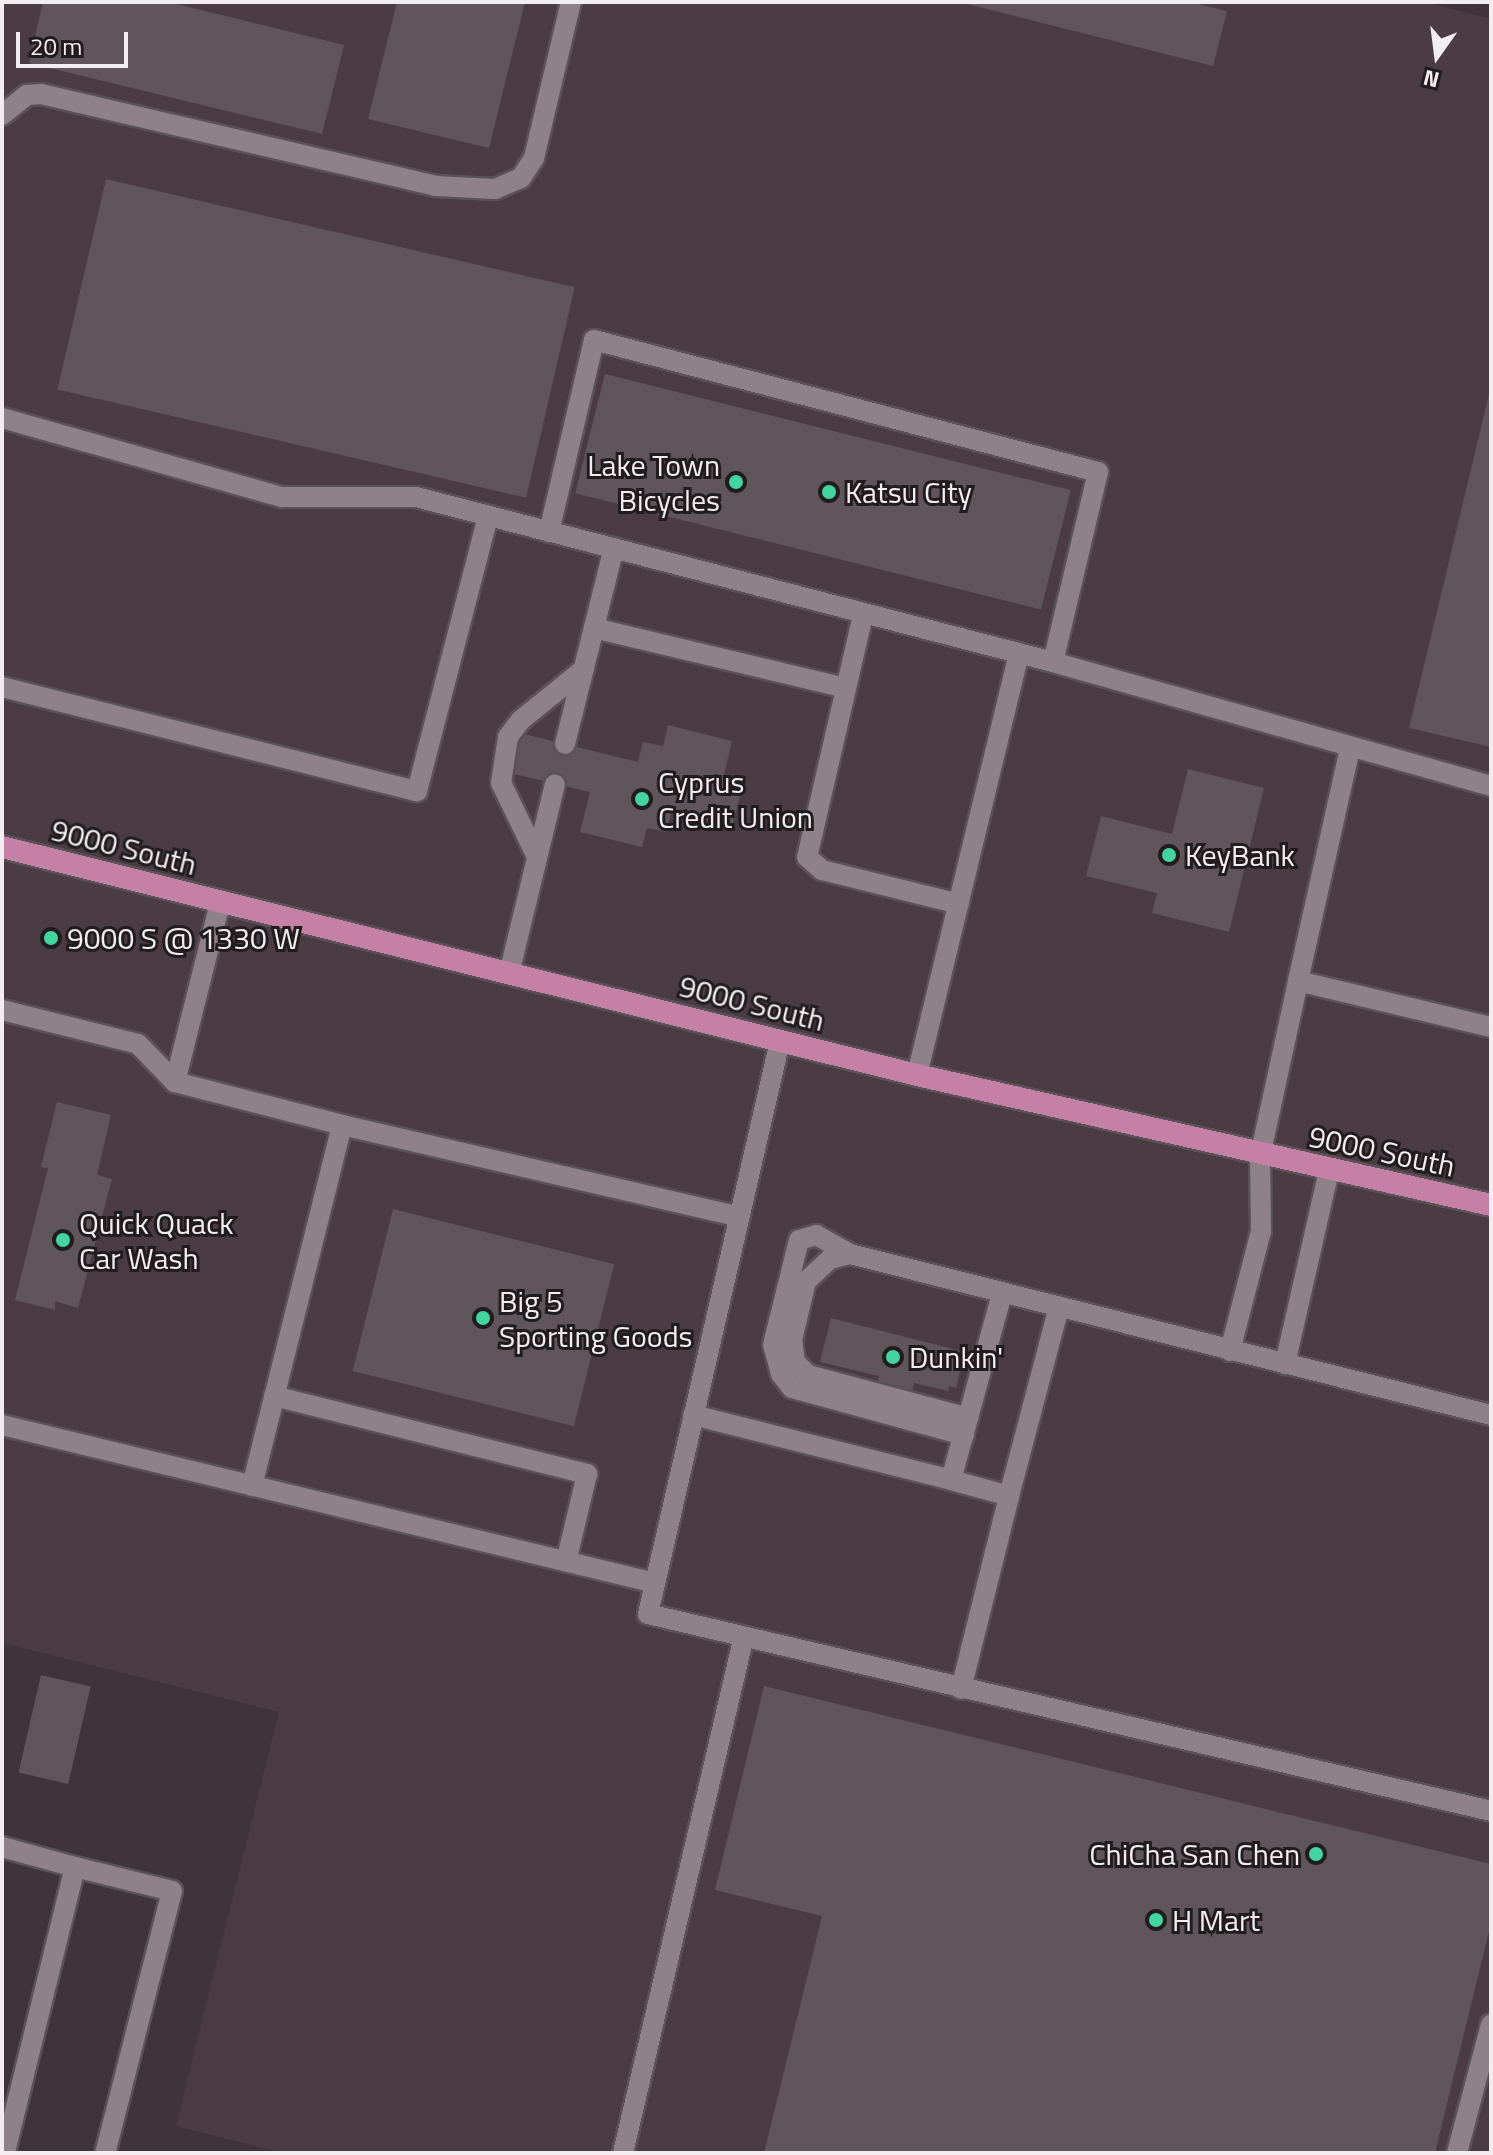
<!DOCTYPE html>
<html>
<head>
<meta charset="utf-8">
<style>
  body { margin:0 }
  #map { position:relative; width:1493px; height:2155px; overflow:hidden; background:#3e3439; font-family:"Titillium Web",sans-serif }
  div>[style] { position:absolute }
  .built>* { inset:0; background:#4b3c44 }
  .building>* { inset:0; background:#60555b; transform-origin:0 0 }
  .roads { filter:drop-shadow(2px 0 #5a5256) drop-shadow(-2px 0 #5a5256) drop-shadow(0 2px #5a5256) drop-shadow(0 -2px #5a5256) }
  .service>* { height:20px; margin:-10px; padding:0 10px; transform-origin:10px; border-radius:10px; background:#8e8288 }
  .primary>* { height:22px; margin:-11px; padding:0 11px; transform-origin:11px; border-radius:11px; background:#c580a8 }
  .dots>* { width:22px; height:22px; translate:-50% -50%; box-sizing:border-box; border:4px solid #211d1f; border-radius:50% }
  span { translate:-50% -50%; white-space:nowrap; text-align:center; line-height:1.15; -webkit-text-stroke:6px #211d1f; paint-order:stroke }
  .poi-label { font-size:30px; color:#f3edf0 }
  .right { translate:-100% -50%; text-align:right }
  .left { translate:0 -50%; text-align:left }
  .street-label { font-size:30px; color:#f3edf0 }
  .frame { position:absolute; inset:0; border:4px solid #f3edf0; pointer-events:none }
  .north { position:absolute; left:1397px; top:16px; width:80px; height:80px; -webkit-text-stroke:6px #211d1f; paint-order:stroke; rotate:194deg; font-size:22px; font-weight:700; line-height:32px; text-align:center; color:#f3edf0 }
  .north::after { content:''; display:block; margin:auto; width:28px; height:36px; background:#f3edf0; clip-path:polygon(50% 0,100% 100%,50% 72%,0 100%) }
  .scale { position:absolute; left:16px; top:32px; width:112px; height:36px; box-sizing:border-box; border:4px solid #f3edf0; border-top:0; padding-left:10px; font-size:24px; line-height:28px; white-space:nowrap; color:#f3edf0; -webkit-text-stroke:6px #211d1f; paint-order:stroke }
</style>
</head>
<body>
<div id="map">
  <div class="built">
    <div style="clip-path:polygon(2px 2px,1425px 2px,1491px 19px,1491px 2153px,283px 2153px,176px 2126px,279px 1712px,2px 1643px)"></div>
  </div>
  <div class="building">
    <div style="clip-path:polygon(43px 2px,168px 2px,344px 45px,322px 134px,29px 63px)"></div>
    <div style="clip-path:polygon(397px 2px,525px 2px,489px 148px,368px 119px)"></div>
    <div style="clip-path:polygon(960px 2px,1190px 2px,1227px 11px,1213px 66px)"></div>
    <div style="left:106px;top:179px;width:481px;height:216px;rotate:13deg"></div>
    <div style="left:605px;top:374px;width:480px;height:123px;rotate:14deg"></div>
    <div style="clip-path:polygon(1490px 390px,1491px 390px,1491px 747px,1409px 728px)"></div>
    <div style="clip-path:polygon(668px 725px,732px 741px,722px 783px,742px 787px,732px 827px,671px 813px,667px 832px,647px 828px,642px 847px,580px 832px,590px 792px,510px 773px,520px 733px,638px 762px,643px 742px,663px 746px)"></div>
    <div style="clip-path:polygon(1188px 769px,1264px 788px,1229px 932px,1152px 913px,1157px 893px,1086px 876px,1101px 816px,1172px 834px)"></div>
    <div style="clip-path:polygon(57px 1102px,111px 1115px,97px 1175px,112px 1179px,78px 1308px,55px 1301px,55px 1310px,15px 1300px,48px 1168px,41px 1167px)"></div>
    <div style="left:393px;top:1209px;width:228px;height:167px;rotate:14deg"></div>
    <div style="clip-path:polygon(831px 1318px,965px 1352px,956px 1388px,949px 1386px,948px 1391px,914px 1383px,912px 1392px,877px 1383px,879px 1376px,820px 1362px)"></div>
    <div style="left:41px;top:1675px;width:51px;height:100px;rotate:13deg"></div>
    <div style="clip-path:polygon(764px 1686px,1491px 1864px,1491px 1923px,1435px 2153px,764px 2153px,822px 1916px,715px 1890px)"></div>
  </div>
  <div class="roads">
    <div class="service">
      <div style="left:2px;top:115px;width:32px;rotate:-39deg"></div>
      <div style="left:27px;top:95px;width:14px;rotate:-4deg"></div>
      <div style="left:41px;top:94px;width:405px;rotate:13.1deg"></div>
      <div style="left:435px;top:186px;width:60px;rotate:2.9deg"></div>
      <div style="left:495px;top:189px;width:28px;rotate:-23deg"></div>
      <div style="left:521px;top:178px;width:24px;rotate:-57deg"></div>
      <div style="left:534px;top:158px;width:160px;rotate:-76.7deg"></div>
      <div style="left:2px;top:418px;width:291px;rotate:15.8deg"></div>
      <div style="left:282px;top:497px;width:134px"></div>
      <div style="left:416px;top:497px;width:658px;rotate:14.52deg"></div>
      <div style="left:1053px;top:662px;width:455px;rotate:15.8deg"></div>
      <div style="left:549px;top:532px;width:197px;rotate:-76.8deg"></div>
      <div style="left:594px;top:340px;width:521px;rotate:14.68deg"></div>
      <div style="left:1098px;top:472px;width:195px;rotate:103.3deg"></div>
      <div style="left:863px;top:615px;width:248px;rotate:103deg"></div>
      <div style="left:807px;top:857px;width:20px;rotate:41deg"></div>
      <div style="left:822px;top:870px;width:141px;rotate:13.9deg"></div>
      <div style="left:594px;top:628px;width:258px;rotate:13.4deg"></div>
      <div style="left:2px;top:687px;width:428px;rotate:14.1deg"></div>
      <div style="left:417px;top:791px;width:283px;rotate:-75.5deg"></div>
      <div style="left:565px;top:744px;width:202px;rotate:-76deg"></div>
      <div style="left:537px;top:857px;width:82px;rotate:-115.9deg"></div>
      <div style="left:501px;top:783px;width:47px;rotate:-81.3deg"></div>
      <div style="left:508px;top:737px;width:21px;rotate:-53deg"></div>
      <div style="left:521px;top:720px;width:81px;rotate:-39deg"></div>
      <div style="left:509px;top:974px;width:195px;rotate:-76.4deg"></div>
      <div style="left:1298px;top:981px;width:238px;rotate:-77.4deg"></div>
      <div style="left:2px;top:1010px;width:140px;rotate:14deg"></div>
      <div style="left:138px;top:1044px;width:53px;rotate:45.8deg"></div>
      <div style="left:175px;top:1082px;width:185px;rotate:-75.9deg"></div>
      <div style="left:780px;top:1041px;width:588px;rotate:102.97deg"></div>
      <div style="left:648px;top:1614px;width:866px;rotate:13.15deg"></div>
      <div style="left:917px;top:1075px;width:433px;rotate:-76.4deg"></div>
      <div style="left:175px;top:1082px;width:172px;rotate:14.4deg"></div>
      <div style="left:342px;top:1125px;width:372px;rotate:104deg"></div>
      <div style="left:342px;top:1125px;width:408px;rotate:13deg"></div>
      <div style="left:850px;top:1254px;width:21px;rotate:166deg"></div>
      <div style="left:830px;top:1259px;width:33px;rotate:137deg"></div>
      <div style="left:806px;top:1281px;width:61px;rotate:103.3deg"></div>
      <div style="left:792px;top:1340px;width:22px;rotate:82deg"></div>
      <div style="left:795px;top:1362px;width:18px;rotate:45deg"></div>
      <div style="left:808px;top:1375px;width:166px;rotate:15deg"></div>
      <div style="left:1230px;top:1351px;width:124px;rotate:-75.5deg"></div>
      <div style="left:1261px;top:1231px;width:75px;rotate:-90.8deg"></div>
      <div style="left:1260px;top:1156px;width:179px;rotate:-77.7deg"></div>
      <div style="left:1298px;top:981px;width:198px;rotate:13.4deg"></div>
      <div style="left:1285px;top:1364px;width:199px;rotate:-77.2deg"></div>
      <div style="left:274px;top:1396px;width:323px;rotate:14deg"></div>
      <div style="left:587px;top:1474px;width:90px;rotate:103.4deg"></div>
      <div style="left:693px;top:1415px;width:266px;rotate:14.1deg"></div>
      <div style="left:951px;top:1480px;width:194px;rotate:-74.7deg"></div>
      <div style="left:2px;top:1425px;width:672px;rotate:13.6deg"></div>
      <div style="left:964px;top:1435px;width:178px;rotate:-164.7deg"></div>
      <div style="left:792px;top:1388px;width:18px;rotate:-128deg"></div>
      <div style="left:781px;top:1374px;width:30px;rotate:-105deg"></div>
      <div style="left:773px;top:1345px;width:108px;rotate:-76.1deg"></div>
      <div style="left:799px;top:1240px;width:18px;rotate:-16deg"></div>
      <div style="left:816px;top:1235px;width:39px;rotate:29deg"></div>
      <div style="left:850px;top:1254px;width:661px;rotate:14.1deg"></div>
      <div style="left:951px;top:1480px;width:60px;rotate:15.4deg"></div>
      <div style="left:1009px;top:1496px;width:196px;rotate:-75.2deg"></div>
      <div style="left:961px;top:1689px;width:199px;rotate:-76deg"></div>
      <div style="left:2px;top:1847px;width:76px;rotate:15.3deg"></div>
      <div style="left:75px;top:1867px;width:294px;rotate:103.8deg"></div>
      <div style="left:75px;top:1867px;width:100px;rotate:13.9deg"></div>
      <div style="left:172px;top:1891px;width:270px;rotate:104.3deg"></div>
      <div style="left:623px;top:2153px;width:527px;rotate:-76.83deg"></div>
      <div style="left:1457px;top:2153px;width:133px;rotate:-75.2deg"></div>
    </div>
    <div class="primary">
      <div style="left:2px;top:847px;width:943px;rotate:13.99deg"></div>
      <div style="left:917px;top:1075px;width:589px;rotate:12.76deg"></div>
    </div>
  </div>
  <div class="dots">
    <div style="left:736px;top:482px;background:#44d49f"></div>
    <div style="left:829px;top:492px;background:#44d49f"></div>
    <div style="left:642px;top:799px;background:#44d49f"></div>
    <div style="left:1169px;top:855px;background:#44d49f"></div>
    <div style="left:51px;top:938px;background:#44d49f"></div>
    <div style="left:63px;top:1240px;background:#44d49f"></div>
    <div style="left:483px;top:1318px;background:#44d49f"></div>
    <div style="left:893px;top:1357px;background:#44d49f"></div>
    <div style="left:1316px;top:1854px;background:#44d49f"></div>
    <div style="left:1156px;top:1920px;background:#44d49f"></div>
  </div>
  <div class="poi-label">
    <span class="right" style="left:720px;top:482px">Lake Town<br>Bicycles</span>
    <span class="left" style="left:845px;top:492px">Katsu City</span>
    <span class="left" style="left:658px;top:799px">Cyprus<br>Credit Union</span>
    <span class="left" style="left:1185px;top:855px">KeyBank</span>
    <span class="left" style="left:67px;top:938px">9000 S @ 1330 W</span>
    <span class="left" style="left:79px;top:1240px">Quick Quack<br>Car Wash</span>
    <span class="left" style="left:499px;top:1318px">Big 5<br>Sporting Goods</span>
    <span class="left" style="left:909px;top:1357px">Dunkin'</span>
    <span class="right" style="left:1300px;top:1854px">ChiCha San Chen</span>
    <span class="left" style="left:1172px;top:1920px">H Mart</span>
  </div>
  <div class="street-label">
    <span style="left:124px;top:847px;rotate:14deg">9000 South</span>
    <span style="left:752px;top:1003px;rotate:14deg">9000 South</span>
    <span style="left:1382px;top:1151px;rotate:12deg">9000 South</span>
  </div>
  <div class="frame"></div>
  <div class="north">N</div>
  <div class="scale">20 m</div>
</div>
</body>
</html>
